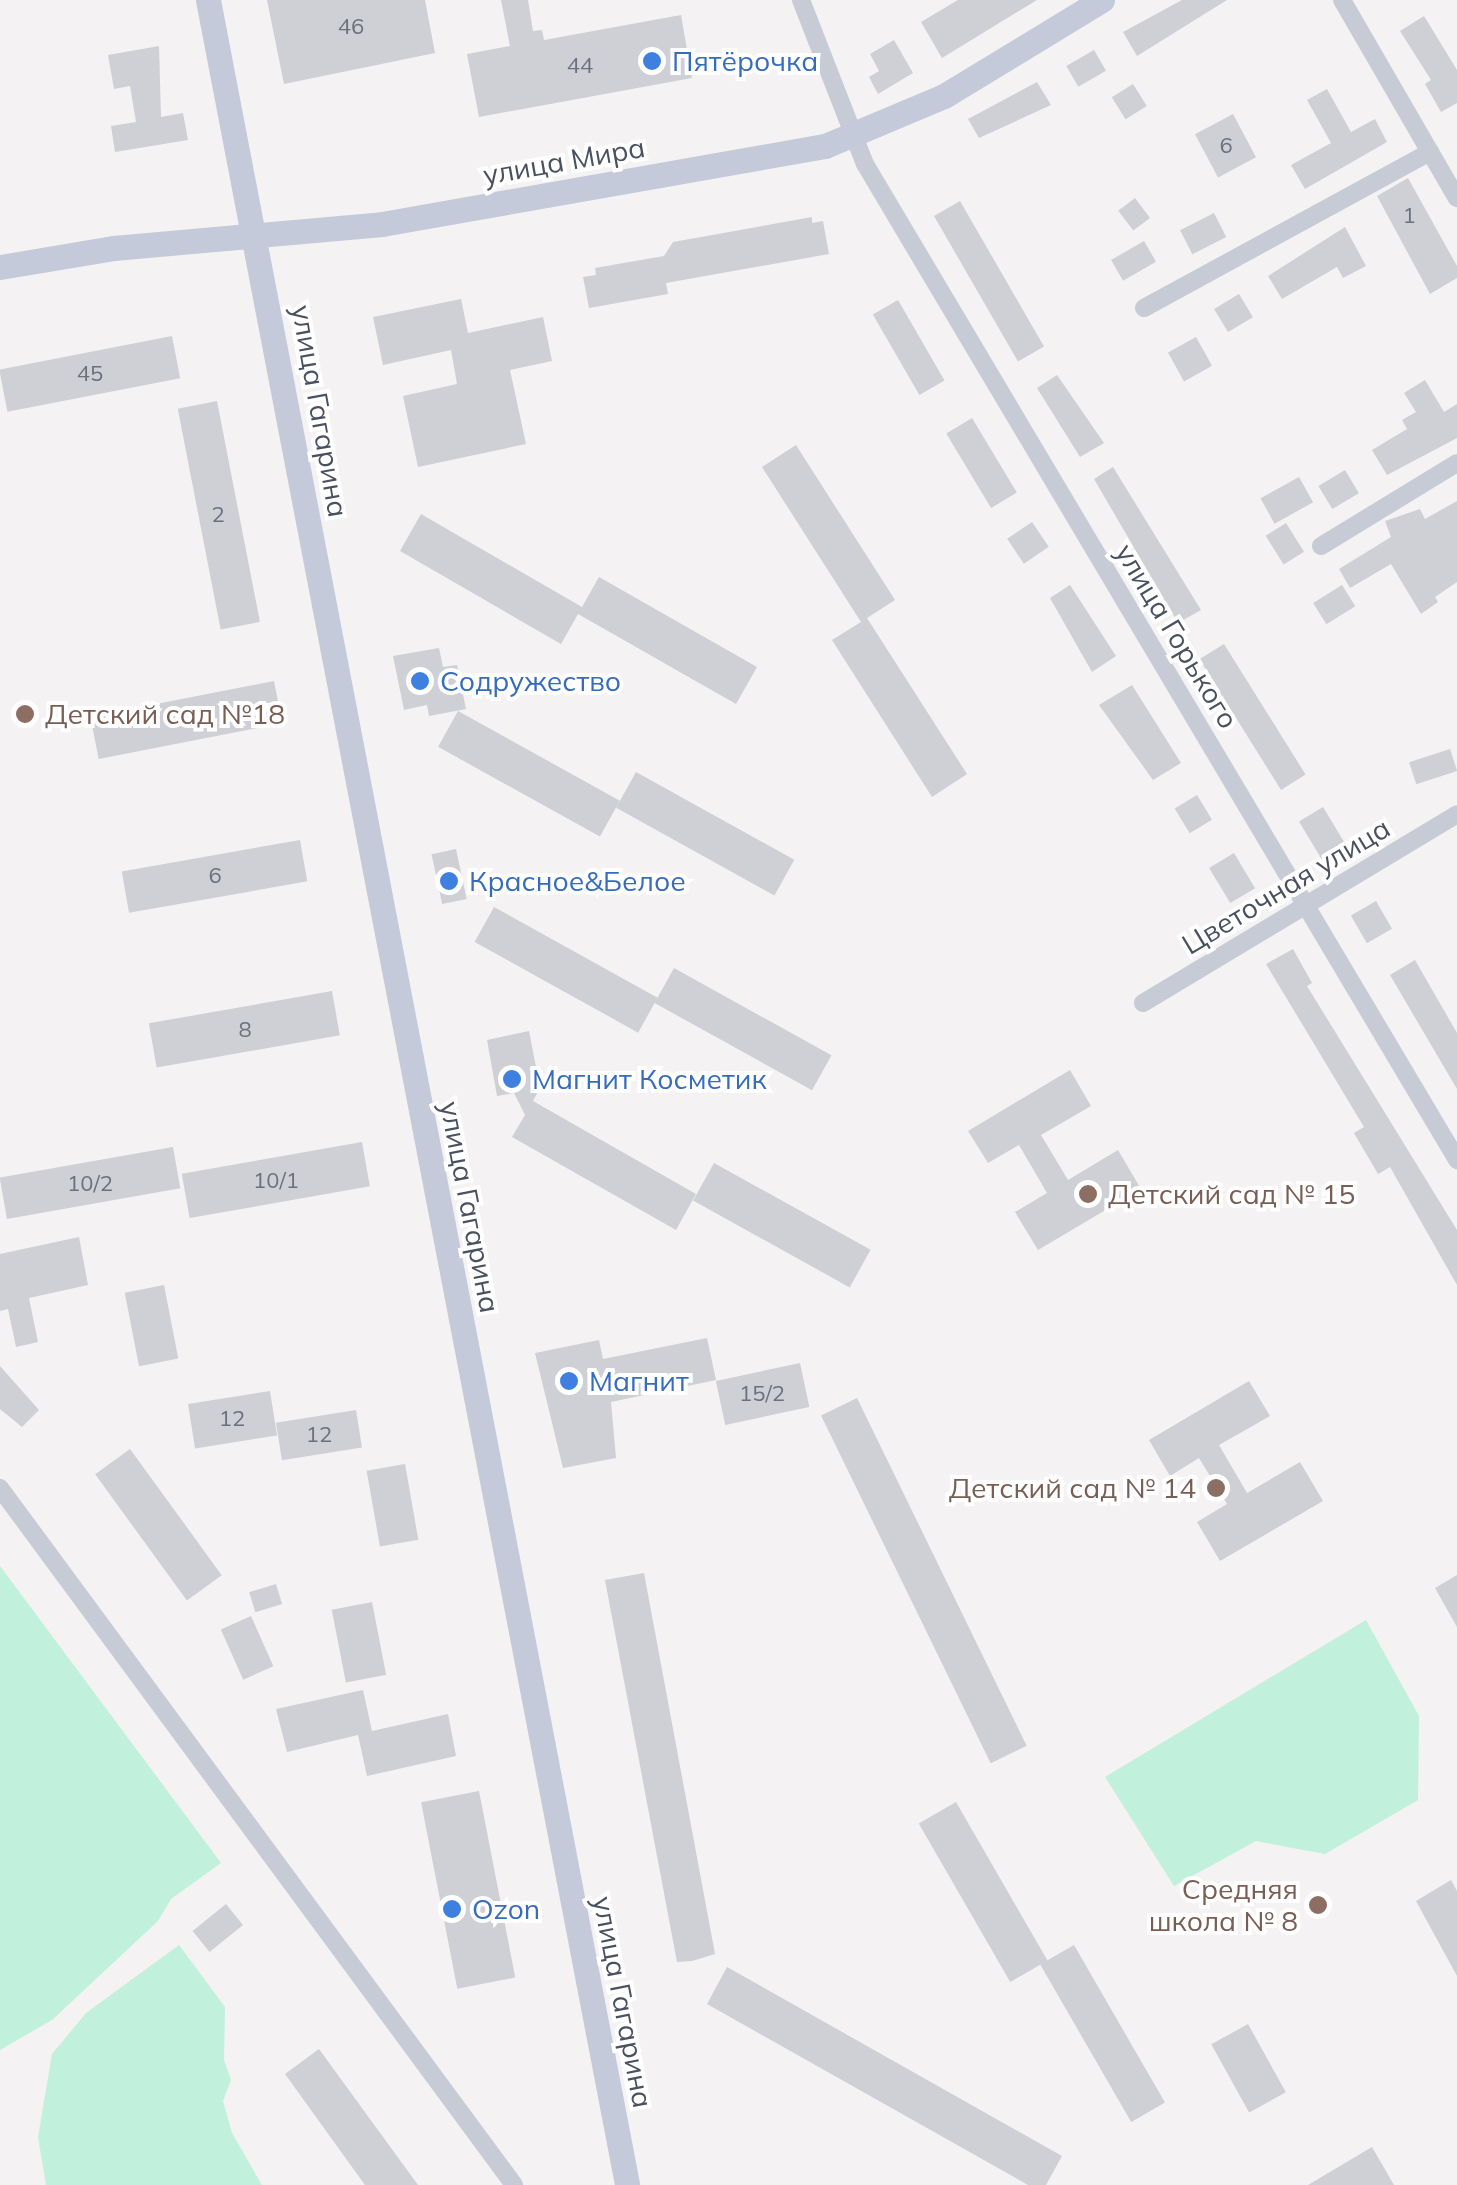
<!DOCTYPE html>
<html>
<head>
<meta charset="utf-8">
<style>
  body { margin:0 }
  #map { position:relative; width:1457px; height:2185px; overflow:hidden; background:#f4f2f2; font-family:Mulish,sans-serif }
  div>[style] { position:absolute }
  .green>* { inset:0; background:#c1f0dd }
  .building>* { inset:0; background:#ced0d6; transform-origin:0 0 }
  .street>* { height:18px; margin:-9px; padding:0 9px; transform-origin:9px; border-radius:9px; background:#c6cbd6 }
  .secondary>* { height:25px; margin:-12.5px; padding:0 12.5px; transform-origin:12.5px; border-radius:12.5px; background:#c5cada }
  .dots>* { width:28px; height:28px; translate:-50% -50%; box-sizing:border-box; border:5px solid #fff; border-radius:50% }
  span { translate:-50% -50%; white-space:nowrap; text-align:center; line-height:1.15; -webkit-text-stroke:8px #fff; paint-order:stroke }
  .number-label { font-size:22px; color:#6a707d }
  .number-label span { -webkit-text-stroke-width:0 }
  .shop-label { font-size:28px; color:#366cbe }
  .left { translate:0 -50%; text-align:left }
  .street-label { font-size:28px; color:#49505f }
  .education-label { font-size:28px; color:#785e54 }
  .right { translate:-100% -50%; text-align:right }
</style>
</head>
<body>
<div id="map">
  <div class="green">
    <div style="clip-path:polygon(0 1566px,221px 1863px,171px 1899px,158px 1921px,52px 2020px,0 2050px)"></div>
    <div style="clip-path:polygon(1366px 1620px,1419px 1716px,1418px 1800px,1325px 1854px,1256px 1841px,1174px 1886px,1105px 1777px)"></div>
    <div style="clip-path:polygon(179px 1945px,225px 2007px,224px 2060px,231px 2080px,223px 2101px,232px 2133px,262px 2185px,46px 2185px,38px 2137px,52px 2054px,86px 2013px)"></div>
  </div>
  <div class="building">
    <div style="clip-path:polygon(267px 0,425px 0,435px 53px,284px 84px)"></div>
    <div style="clip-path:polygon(501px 0,528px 0,533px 31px,542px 30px,544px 40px,681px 15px,692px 78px,479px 117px,467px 54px,510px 46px)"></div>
    <div style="clip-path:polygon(958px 0,1037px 0,942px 58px,921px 22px)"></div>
    <div style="clip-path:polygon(1182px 0,1227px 0,1137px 56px,1123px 32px)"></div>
    <div style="clip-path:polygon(1424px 16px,1457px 70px,1457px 103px,1441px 112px,1425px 84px,1431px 80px,1400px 31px)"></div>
    <div style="clip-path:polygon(894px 40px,913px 73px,878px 94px,869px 77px,879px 71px,870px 54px)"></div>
    <div style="clip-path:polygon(159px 46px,161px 117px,183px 113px,188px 140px,115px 152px,111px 126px,136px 122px,130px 86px,114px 89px,108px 55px)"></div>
    <div style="left:1094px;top:50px;width:24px;height:32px;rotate:60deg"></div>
    <div style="clip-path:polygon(1037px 82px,1051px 105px,979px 138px,968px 119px)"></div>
    <div style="left:1133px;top:84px;width:26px;height:25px;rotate:58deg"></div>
    <div style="clip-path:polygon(1327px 89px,1351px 132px,1375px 119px,1387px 142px,1305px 189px,1291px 165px,1331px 143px,1307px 100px)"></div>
    <div style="left:1233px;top:114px;width:49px;height:43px;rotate:62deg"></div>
    <div style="clip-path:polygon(1408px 178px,1457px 266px,1457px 278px,1430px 294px,1377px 196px)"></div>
    <div style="left:1135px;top:198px;width:25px;height:21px;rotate:53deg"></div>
    <div style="left:960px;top:201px;width:168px;height:30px;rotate:60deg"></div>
    <div style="left:1214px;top:213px;width:27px;height:38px;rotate:63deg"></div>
    <div style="clip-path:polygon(812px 217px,812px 223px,823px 221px,829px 254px,666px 283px,668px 294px,589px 308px,583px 277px,596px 275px,595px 268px,664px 256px,673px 242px)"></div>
    <div style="clip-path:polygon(1345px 227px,1366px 266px,1343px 278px,1337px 267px,1282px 299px,1268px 276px)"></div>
    <div style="left:1144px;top:241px;width:24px;height:38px;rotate:60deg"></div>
    <div style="left:1239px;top:294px;width:27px;height:29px;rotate:59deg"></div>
    <div style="clip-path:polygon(461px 299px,468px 333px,543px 317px,552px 361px,510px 370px,526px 444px,418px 467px,403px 396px,457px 384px,451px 350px,383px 365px,373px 317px)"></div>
    <div style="left:898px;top:300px;width:93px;height:29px;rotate:60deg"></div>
    <div style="left:172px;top:336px;width:43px;height:176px;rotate:79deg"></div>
    <div style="left:1196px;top:337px;width:33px;height:32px;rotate:61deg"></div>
    <div style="clip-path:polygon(1057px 375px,1104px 443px,1080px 457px,1037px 388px)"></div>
    <div style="clip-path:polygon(1425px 380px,1444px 412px,1457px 404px,1457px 438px,1387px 475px,1372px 450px,1407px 429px,1402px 420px,1416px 412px,1404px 393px)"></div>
    <div style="left:217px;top:401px;width:225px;height:40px;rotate:79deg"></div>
    <div style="left:972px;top:418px;width:87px;height:30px;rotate:59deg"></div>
    <div style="clip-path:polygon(796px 445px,895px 600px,867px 618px,967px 774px,932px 797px,832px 640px,861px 622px,762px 467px)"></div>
    <div style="clip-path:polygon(1113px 467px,1201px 610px,1178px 623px,1094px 479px)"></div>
    <div style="left:1345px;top:470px;width:27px;height:31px;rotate:59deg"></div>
    <div style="left:1299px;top:477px;width:29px;height:44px;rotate:61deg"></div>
    <div style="clip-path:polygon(1457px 501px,1457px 582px,1435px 597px,1438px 602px,1421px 614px,1391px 564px,1350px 588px,1339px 569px,1391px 537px,1385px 521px,1420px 509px,1425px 519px)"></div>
    <div style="clip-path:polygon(421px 514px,582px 607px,599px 577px,757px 667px,736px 704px,578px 614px,561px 644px,400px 551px)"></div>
    <div style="left:1032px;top:522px;width:30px;height:30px;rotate:56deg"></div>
    <div style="left:1286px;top:523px;width:34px;height:24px;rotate:58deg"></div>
    <div style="clip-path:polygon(1070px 585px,1116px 656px,1092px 672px,1050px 598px)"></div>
    <div style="left:1342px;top:585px;width:25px;height:34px;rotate:58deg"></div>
    <div style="left:1224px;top:644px;width:154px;height:29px;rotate:58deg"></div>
    <div style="clip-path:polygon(439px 648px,443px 667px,457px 665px,466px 709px,429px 716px,427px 705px,404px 710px,393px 656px)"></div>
    <div style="left:274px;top:681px;width:43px;height:187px;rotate:79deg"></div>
    <div style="clip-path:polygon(1132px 685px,1181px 763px,1153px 780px,1099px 705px)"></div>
    <div style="left:458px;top:711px;width:185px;height:41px;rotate:29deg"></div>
    <div style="left:1450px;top:749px;width:23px;height:43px;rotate:72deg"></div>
    <div style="left:636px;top:772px;width:181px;height:41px;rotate:29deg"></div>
    <div style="left:1197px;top:795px;width:29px;height:26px;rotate:59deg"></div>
    <div style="left:1323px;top:807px;width:50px;height:28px;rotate:59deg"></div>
    <div style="left:300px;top:840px;width:42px;height:181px;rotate:80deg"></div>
    <div style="left:456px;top:849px;width:51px;height:25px;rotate:78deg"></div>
    <div style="left:1234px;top:853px;width:41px;height:29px;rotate:59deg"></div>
    <div style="left:1376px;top:901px;width:32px;height:29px;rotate:60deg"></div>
    <div style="left:494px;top:907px;width:187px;height:40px;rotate:29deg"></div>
    <div style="clip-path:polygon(1293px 949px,1312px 983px,1307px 986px,1457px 1230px,1457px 1285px,1390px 1167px,1378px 1174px,1354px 1133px,1364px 1127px,1266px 964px)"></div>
    <div style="clip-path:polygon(1415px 960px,1457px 1033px,1457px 1089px,1390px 975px)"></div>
    <div style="left:674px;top:968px;width:180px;height:40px;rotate:29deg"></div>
    <div style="left:332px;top:991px;width:45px;height:186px;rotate:80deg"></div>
    <div style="clip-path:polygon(529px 1031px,540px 1088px,533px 1101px,696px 1194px,676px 1230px,512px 1137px,525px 1115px,514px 1093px,497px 1096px,487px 1040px)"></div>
    <div style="clip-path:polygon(1070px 1070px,1091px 1106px,1041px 1135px,1068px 1180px,1118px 1150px,1141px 1189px,1038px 1250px,1015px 1212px,1047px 1193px,1019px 1145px,988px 1163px,968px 1131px)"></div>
    <div style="left:362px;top:1142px;width:45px;height:183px;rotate:80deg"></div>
    <div style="left:173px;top:1147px;width:42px;height:176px;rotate:80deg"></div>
    <div style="left:714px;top:1163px;width:179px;height:43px;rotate:29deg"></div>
    <div style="clip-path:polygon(79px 1237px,88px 1285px,29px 1298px,38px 1342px,16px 1347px,8px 1309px,0 1311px,0 1254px)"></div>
    <div style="left:164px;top:1285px;width:75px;height:40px;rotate:79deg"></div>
    <div style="clip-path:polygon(707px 1338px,716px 1380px,611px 1402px,616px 1458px,563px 1468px,535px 1353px,599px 1340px,603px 1359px)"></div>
    <div style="left:800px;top:1363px;width:45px;height:86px;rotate:78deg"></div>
    <div style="clip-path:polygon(0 1366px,39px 1410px,22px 1427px,0 1409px)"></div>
    <div style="clip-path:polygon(1249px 1381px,1270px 1416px,1219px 1445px,1247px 1493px,1300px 1462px,1323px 1501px,1220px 1561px,1197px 1522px,1227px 1504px,1199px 1458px,1170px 1476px,1149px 1440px)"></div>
    <div style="left:270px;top:1391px;width:45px;height:83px;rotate:81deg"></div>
    <div style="left:857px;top:1398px;width:387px;height:40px;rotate:64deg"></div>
    <div style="left:356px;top:1410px;width:38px;height:81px;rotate:81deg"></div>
    <div style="left:130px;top:1449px;width:156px;height:43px;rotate:54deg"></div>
    <div style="left:405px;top:1464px;width:77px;height:39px;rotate:80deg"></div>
    <div style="clip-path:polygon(644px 1573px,715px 1954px,692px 1961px,677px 1962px,605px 1580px)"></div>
    <div style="clip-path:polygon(1457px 1575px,1457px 1627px,1435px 1588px)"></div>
    <div style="left:276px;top:1584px;width:21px;height:28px;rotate:73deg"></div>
    <div style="left:372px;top:1602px;width:74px;height:41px;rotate:79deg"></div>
    <div style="left:251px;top:1616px;width:55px;height:33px;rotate:66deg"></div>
    <div style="clip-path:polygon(363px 1690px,372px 1731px,448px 1714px,456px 1756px,367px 1776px,358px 1735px,287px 1752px,276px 1709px)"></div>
    <div style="left:479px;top:1791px;width:190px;height:59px;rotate:79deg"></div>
    <div style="left:956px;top:1802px;width:183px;height:43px;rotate:60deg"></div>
    <div style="clip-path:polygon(1451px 1880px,1457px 1891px,1457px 1976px,1416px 1901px)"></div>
    <div style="left:226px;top:1904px;width:27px;height:43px;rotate:51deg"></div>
    <div style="left:1074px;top:1945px;width:182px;height:39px;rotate:60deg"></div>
    <div style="clip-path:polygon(727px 1967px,1062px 2156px,1046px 2185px,1028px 2185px,707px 2004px)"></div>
    <div style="left:1248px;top:2024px;width:78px;height:42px;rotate:61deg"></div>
    <div style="clip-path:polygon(319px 2049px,418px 2185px,365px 2185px,285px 2074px)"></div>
    <div style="clip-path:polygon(1372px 2147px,1394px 2185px,1308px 2185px)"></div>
  </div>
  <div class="street">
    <div style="left:801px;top:0;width:176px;rotate:68.7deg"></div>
    <div style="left:865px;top:164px;width:1159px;rotate:59.27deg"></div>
    <div style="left:1342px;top:0;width:229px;rotate:59.9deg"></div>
    <div style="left:1144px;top:308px;width:326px;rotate:-28.6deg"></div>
    <div style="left:1321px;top:546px;width:159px;rotate:-31.4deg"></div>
    <div style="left:1143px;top:1003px;width:366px;rotate:-31deg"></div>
    <div style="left:0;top:1488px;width:866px;rotate:53.59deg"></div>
  </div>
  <div class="secondary">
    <div style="left:208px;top:0;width:2225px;rotate:79.14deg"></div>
    <div style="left:0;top:267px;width:116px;rotate:-9.5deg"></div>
    <div style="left:114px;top:248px;width:269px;rotate:-5.1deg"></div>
    <div style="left:382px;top:224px;width:450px;rotate:-10deg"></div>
    <div style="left:825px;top:146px;width:129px;rotate:-22.8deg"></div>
    <div style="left:944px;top:96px;width:185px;rotate:-31.3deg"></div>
  </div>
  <div class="dots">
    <div style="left:652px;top:61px;background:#3f7fe0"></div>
    <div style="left:420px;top:681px;background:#3f7fe0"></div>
    <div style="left:25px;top:714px;background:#8d6e63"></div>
    <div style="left:449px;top:881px;background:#3f7fe0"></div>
    <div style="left:512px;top:1079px;background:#3f7fe0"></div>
    <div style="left:1088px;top:1194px;background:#8d6e63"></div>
    <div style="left:569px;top:1381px;background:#3f7fe0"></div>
    <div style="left:1216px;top:1488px;background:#8d6e63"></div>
    <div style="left:1318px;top:1905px;background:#8d6e63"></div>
    <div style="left:452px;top:1909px;background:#3f7fe0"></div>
  </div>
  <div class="number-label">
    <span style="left:351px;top:27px">46</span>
    <span style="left:580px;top:66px">44</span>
    <span style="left:1226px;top:146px">6</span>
    <span style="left:1409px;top:216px">1</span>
    <span style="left:90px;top:374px">45</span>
    <span style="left:218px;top:515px">2</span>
    <span style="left:215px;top:876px">6</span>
    <span style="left:245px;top:1030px">8</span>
    <span style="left:276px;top:1181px">10/1</span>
    <span style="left:90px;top:1184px">10/2</span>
    <span style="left:762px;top:1394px">15/2</span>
    <span style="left:232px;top:1419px">12</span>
    <span style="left:319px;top:1435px">12</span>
  </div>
  <div class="shop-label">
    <span class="left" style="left:672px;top:61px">Пятёрочка</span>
    <span class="left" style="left:440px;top:681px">Содружество</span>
    <span class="left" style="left:469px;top:881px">Красное&amp;Белое</span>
    <span class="left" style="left:532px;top:1079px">Магнит Косметик</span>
    <span class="left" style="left:589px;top:1381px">Магнит</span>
    <span class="left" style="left:472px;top:1909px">Ozon</span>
  </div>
  <div class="street-label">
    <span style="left:564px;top:161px;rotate:-10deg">улица Мира</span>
    <span style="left:320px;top:411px;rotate:80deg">улица Гагарина</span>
    <span style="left:1177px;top:636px;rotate:59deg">улица Горького</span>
    <span style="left:1286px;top:886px;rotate:-31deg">Цветочная улица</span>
    <span style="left:470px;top:1207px;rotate:79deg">улица Гагарина</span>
    <span style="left:623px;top:2002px;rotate:79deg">улица Гагарина</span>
  </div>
  <div class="education-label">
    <span class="left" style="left:45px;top:714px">Детский сад №18</span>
    <span class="left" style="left:1108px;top:1194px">Детский сад № 15</span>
    <span class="right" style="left:1196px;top:1488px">Детский сад № 14</span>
    <span class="right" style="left:1298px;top:1905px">Cредняя<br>школа № 8</span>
  </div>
</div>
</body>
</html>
